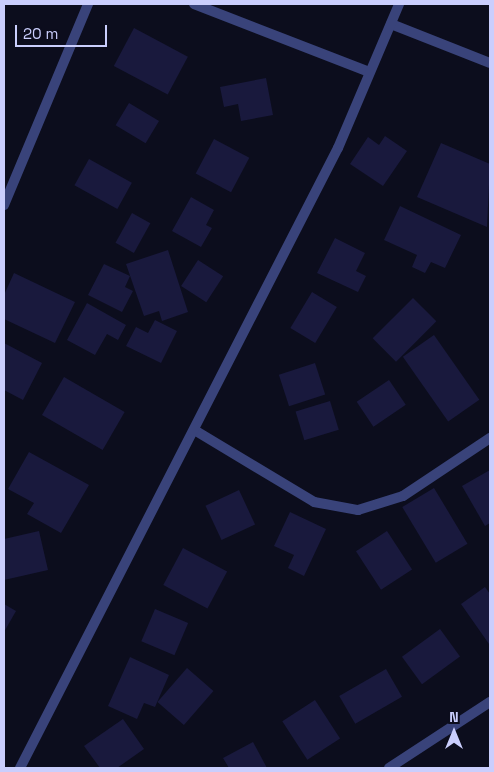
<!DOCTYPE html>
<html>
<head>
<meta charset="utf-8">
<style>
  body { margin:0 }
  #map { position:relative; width:494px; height:772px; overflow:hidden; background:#0c0d1d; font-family:"Space Grotesk",sans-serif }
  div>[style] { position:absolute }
  .building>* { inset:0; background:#19193d; transform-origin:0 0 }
  .minor>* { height:10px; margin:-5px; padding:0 5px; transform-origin:5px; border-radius:5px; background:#39437a }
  span { translate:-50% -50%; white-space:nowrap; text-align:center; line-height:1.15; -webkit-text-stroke:5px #0c0d1d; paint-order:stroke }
  .frame { position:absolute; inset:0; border:5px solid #cacefd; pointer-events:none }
  .north { position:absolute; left:429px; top:707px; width:50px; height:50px; -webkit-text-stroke:4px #0c0d1d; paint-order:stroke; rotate:0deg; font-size:14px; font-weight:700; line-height:20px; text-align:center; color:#cacefd }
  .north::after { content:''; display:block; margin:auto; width:18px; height:22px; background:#cacefd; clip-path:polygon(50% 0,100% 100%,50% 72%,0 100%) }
  .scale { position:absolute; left:15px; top:25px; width:92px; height:22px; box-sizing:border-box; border:2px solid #cacefd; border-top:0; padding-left:6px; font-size:15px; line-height:18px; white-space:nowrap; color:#cacefd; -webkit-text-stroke:4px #0c0d1d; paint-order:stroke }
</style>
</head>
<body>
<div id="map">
  <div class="building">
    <div style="left:134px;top:28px;width:61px;height:43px;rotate:28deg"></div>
    <div style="clip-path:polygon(266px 78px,273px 115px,241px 121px,238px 104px,224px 107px,220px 87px)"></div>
    <div style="left:129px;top:103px;width:35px;height:26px;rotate:31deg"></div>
    <div style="clip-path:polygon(385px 136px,407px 151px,383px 186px,350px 164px,368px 137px,379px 145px)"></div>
    <div style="left:214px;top:139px;width:40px;height:39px;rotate:28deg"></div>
    <div style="clip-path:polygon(441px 143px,490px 164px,487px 227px,417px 197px)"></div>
    <div style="left:89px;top:159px;width:49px;height:30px;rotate:29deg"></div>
    <div style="clip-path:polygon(191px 197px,214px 210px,206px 225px,212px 228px,201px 247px,172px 231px)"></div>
    <div style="clip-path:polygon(400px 206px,461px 235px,445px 268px,431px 262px,425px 273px,412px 267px,417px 255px,384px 240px)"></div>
    <div style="left:132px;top:213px;width:21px;height:34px;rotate:29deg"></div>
    <div style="clip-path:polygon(335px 238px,365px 253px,356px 271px,366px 276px,358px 292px,317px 273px)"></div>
    <div style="clip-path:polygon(168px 250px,188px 312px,162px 321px,159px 311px,144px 316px,126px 264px)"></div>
    <div style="left:198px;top:260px;width:30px;height:31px;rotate:33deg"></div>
    <div style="clip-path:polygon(104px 264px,130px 276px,125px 287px,133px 291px,122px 312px,88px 295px)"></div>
    <div style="clip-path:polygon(14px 273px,75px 302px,55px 343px,4px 319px,4px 295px)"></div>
    <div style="left:312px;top:292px;width:29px;height:42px;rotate:31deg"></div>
    <div style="left:413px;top:298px;width:33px;height:57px;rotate:45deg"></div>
    <div style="clip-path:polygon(87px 303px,126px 325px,118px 340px,107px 334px,95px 355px,67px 340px)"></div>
    <div style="clip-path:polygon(155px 320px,177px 331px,161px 363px,126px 346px,136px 327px,148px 333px)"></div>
    <div style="left:434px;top:335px;width:79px;height:38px;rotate:55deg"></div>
    <div style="clip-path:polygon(4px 343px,42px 363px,23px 400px,4px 390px)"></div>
    <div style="left:315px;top:363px;width:33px;height:38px;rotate:72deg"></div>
    <div style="left:64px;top:377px;width:70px;height:44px;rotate:30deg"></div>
    <div style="left:389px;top:380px;width:30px;height:39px;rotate:56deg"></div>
    <div style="left:330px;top:401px;width:30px;height:36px;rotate:73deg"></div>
    <div style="clip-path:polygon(29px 452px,89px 485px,61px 533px,27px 514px,34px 503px,8px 489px)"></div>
    <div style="clip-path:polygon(490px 470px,490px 523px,485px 526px,462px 486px)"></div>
    <div style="left:434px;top:488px;width:65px;height:37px;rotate:59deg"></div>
    <div style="left:239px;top:490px;width:38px;height:37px;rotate:65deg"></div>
    <div style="clip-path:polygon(290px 512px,326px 529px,304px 576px,288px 568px,294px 555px,274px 546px)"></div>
    <div style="clip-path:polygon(39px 531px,48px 570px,4px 580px,4px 539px)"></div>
    <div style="left:387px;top:531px;width:46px;height:37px;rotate:57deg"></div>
    <div style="left:183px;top:548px;width:50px;height:42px;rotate:28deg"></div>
    <div style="clip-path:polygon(485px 587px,490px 594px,489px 644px,461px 604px)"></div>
    <div style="clip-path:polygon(4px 604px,16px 611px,4px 632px)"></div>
    <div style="left:155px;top:609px;width:36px;height:35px;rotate:23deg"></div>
    <div style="left:440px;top:629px;width:34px;height:47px;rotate:54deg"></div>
    <div style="clip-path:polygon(130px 657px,169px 675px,155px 707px,144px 703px,137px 719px,108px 706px)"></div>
    <div style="left:187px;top:668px;width:35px;height:45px;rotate:41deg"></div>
    <div style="left:386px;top:669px;width:32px;height:54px;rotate:60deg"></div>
    <div style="left:315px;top:700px;width:46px;height:39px;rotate:57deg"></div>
    <div style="clip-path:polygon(123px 719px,144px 749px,117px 768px,100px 768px,84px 746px)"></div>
    <div style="clip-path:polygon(253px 742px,267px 768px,229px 768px,223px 758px)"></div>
  </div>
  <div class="minor">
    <div style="left:194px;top:4px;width:188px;rotate:21.2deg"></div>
    <div style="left:391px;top:24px;width:106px;rotate:21.5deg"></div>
    <div style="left:4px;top:205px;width:218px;rotate:-67.3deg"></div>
    <div style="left:196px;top:431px;width:138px;rotate:31deg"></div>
    <div style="left:314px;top:502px;width:45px;rotate:10.3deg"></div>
    <div style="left:358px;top:510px;width:47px;rotate:-17.3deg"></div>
    <div style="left:403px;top:496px;width:105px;rotate:-33.7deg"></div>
    <div style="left:20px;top:768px;width:697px;rotate:-62.85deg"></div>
    <div style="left:338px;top:148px;width:156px;rotate:-67deg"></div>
    <div style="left:389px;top:768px;width:121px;rotate:-33.2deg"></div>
  </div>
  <div class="frame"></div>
  <div class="north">N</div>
  <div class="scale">20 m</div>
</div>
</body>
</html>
